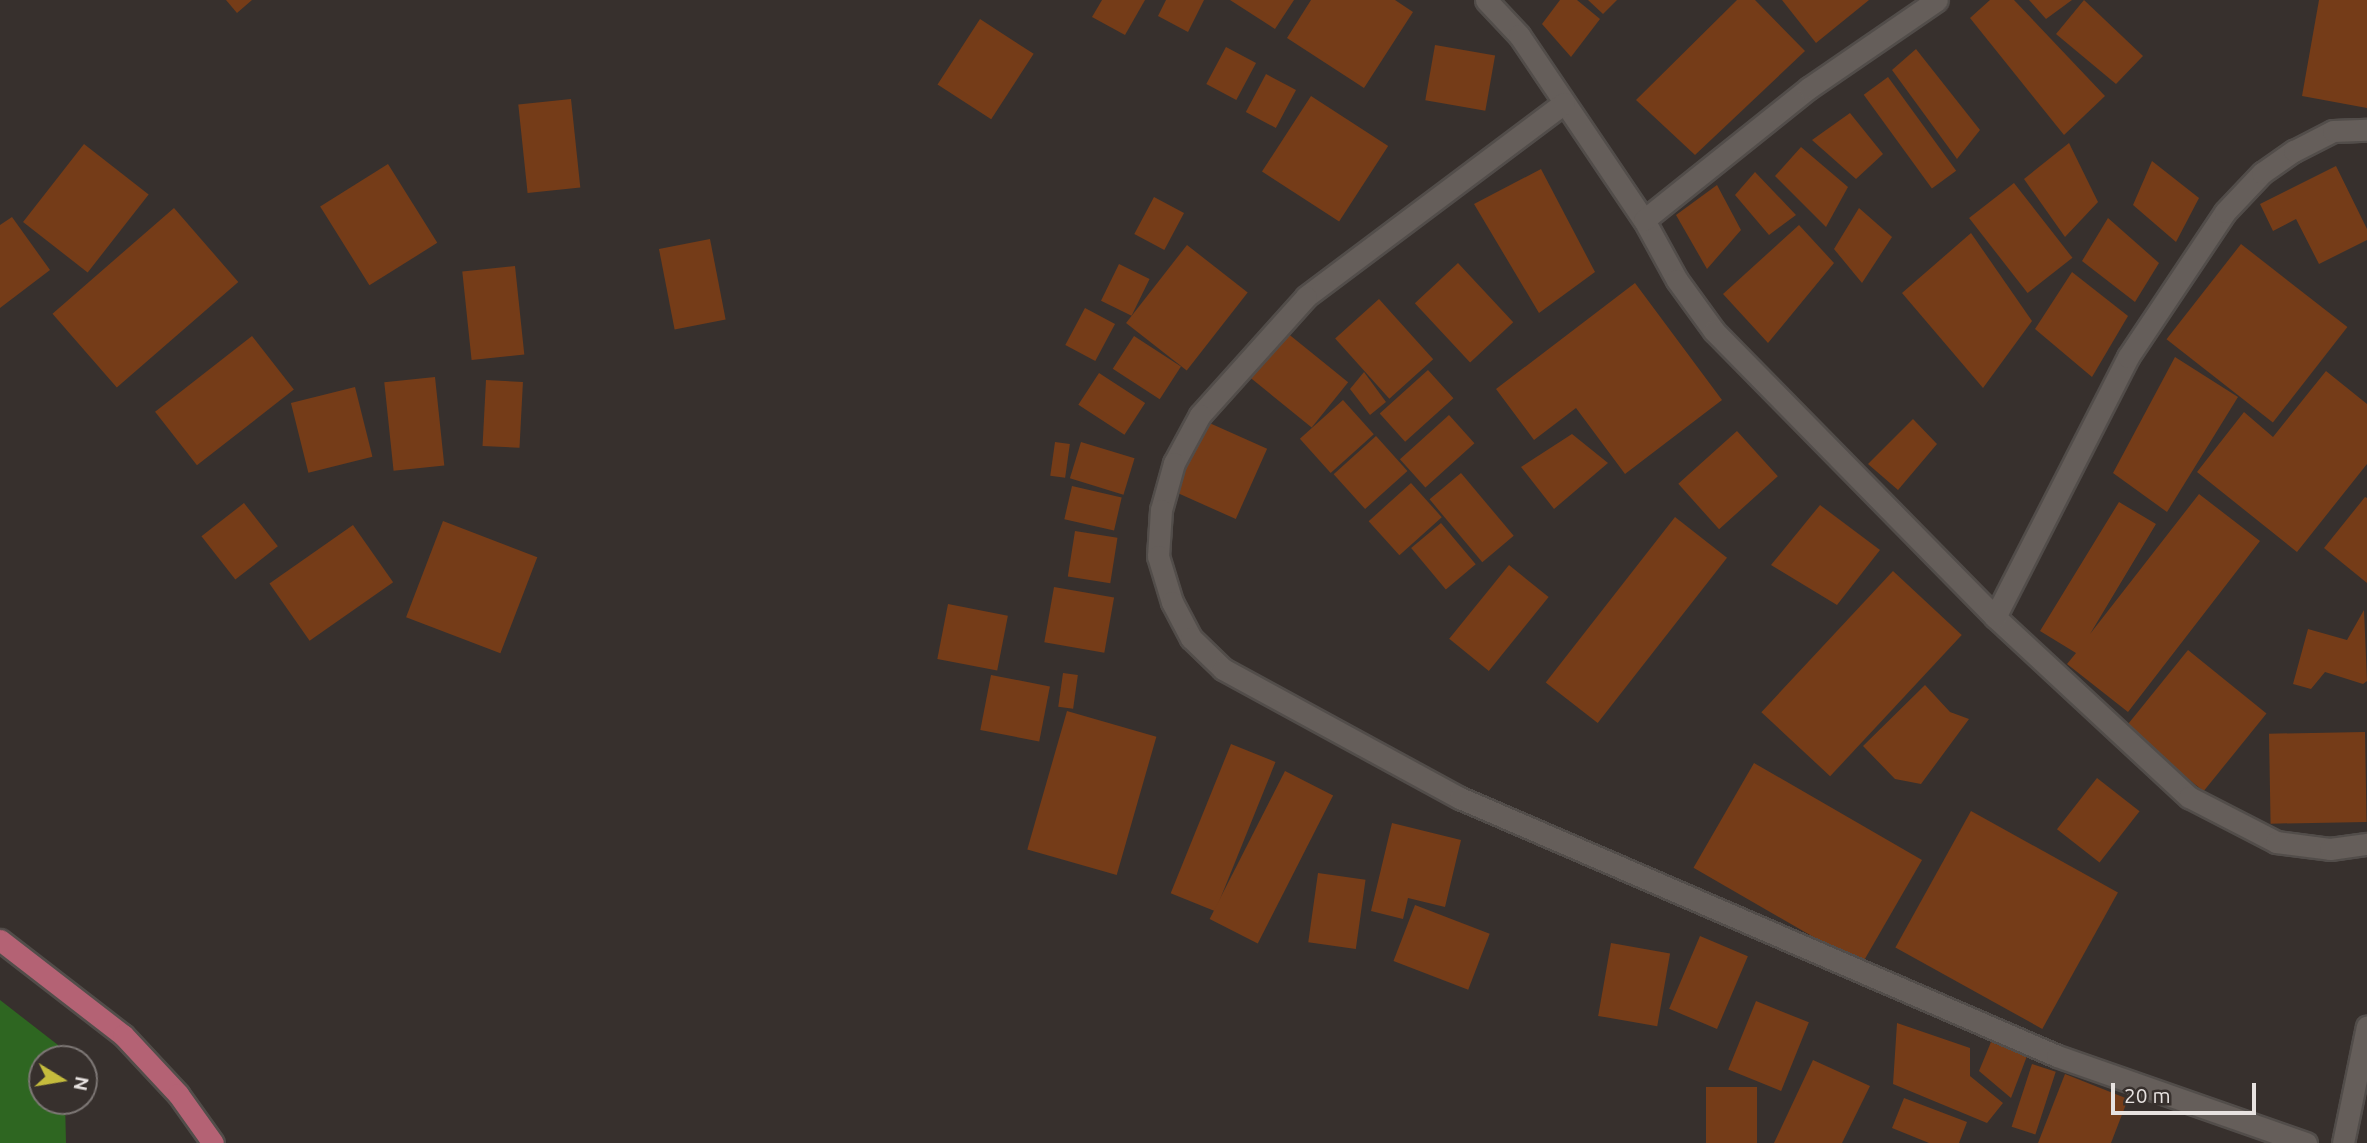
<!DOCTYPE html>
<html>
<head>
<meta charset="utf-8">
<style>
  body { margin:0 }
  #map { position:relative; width:2367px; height:1143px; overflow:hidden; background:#37302d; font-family:Ubuntu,sans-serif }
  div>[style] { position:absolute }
  .forest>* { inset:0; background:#2e6621 }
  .building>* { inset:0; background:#753c18; transform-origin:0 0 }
  .roads { filter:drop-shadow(2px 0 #524d4a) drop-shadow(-2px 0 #524d4a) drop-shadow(0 2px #524d4a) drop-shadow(0 -2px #524d4a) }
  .street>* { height:21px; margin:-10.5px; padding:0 10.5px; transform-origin:10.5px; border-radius:10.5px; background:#655e5a }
  .primary>* { height:21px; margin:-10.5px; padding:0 10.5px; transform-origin:10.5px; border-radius:10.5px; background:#b46274 }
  span { translate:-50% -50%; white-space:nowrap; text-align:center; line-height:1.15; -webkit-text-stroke:5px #37302d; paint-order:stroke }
  .north { position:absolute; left:28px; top:1045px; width:70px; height:70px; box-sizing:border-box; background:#37302d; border:2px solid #7d7775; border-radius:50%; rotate:101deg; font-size:19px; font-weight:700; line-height:28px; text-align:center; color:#e7e2e0 }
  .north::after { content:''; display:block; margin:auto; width:24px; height:32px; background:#c5bc3d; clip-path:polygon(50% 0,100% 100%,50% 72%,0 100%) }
  .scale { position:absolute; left:2111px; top:1083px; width:145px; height:32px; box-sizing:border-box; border:4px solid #e7e2e0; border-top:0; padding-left:9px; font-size:21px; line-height:24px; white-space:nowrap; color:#e7e2e0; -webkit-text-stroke:5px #37302d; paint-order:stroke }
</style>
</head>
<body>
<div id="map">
  <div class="forest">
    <div style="clip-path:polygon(0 1000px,58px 1045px,60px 1059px,42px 1059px,42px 1101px,65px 1101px,66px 1143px,0 1143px)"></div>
  </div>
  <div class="building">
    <div style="clip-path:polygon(226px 0,252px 0,237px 13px)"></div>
    <div style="clip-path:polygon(1102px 0,1145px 0,1125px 35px,1092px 17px)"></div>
    <div style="clip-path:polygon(1166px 0,1204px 0,1188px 32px,1158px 16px)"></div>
    <div style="clip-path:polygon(1230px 0,1294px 0,1275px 29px)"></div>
    <div style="clip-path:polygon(1311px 0,1395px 0,1413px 12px,1364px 88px,1287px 38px)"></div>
    <div style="clip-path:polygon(1560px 0,1577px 0,1600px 19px,1571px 57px,1542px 24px)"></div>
    <div style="clip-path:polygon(1588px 0,1617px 0,1603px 14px)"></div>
    <div style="clip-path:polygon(1737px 0,1755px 0,1805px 51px,1695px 155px,1636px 100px)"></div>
    <div style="clip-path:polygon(1782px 0,1869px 0,1816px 43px)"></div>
    <div style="clip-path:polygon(1990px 0,2014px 0,2105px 96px,2064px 135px,1970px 18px)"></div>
    <div style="clip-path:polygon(2029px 0,2072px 0,2046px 19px)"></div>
    <div style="clip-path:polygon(2084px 0,2143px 56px,2116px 84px,2056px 34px)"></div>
    <div style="clip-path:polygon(2319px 0,2367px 0,2367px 108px,2302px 96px)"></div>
    <div style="left:980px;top:19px;width:64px;height:78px;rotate:33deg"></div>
    <div style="left:1435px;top:45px;width:61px;height:56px;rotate:10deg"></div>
    <div style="left:1226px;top:47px;width:34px;height:42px;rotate:28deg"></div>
    <div style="clip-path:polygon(1916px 49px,1980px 130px,1957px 159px,1892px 70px)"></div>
    <div style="left:1266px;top:74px;width:34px;height:43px;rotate:28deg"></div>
    <div style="left:1888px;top:77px;width:116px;height:30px;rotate:54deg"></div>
    <div style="left:1311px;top:96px;width:92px;height:90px;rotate:33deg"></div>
    <div style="left:571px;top:99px;width:89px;height:53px;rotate:84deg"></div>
    <div style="clip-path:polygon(1850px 113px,1883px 154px,1856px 179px,1812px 140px)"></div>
    <div style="clip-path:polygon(2069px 143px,2098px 202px,2065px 237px,2024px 179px)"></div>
    <div style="left:84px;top:144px;width:82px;height:99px;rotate:38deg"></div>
    <div style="clip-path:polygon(1801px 147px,1848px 187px,1826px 227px,1775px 176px)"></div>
    <div style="clip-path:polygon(2152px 161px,2199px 198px,2176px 242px,2133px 205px)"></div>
    <div style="left:388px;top:164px;width:93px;height:80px;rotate:58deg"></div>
    <div style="clip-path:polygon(2336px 166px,2367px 229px,2367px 240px,2319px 264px,2296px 219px,2273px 231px,2260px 204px)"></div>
    <div style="clip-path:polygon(1541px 169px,1595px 272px,1539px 313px,1474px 204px)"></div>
    <div style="clip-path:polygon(1755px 172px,1796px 215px,1769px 235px,1735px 195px)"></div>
    <div style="left:2014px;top:183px;width:95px;height:57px;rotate:52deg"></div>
    <div style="clip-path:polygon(1717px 185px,1741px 230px,1707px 269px,1676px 215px)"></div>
    <div style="left:1154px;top:197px;width:34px;height:42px;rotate:28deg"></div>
    <div style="left:174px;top:208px;width:98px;height:161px;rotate:49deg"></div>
    <div style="clip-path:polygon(1859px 208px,1892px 237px,1862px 283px,1834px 249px)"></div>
    <div style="clip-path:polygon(12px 217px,50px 270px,0 308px,0 225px)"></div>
    <div style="clip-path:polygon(2108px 218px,2159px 263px,2135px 302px,2082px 261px)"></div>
    <div style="clip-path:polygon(1799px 225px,1834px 263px,1768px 343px,1723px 294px)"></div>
    <div style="clip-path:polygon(1971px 233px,2032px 321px,1983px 388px,1902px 293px)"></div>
    <div style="left:710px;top:239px;width:82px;height:52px;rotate:79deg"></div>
    <div style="left:2241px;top:244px;width:135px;height:121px;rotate:38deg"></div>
    <div style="left:1187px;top:245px;width:77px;height:99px;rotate:38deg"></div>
    <div style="left:1458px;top:263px;width:81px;height:59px;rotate:47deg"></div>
    <div style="left:1119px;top:264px;width:34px;height:41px;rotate:26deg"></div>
    <div style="left:515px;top:266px;width:89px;height:53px;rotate:84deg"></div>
    <div style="clip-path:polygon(2072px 272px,2128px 316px,2092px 377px,2035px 329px)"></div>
    <div style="clip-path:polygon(1635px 283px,1722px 400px,1625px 474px,1576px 408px,1534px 440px,1496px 389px)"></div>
    <div style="left:1379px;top:299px;width:81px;height:59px;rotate:48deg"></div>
    <div style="left:1085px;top:308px;width:34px;height:42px;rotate:28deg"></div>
    <div style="left:1286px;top:332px;width:80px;height:58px;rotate:39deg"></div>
    <div style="left:252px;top:336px;width:68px;height:123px;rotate:52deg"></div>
    <div style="left:1134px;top:336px;width:56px;height:39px;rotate:33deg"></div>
    <div style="clip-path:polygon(2175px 357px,2238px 397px,2167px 512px,2113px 473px)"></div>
    <div style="left:1428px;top:370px;width:38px;height:65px;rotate:48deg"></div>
    <div style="clip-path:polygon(2326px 371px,2367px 404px,2367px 464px,2297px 552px,2197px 472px,2244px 412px,2273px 437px)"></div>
    <div style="clip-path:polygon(1364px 372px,1386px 402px,1370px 415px,1350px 389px)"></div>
    <div style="left:1099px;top:373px;width:55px;height:38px;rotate:33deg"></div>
    <div style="left:435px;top:377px;width:89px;height:51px;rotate:84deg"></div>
    <div style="left:486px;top:380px;width:37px;height:66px;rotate:3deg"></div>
    <div style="left:355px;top:387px;width:72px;height:66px;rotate:76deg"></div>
    <div style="left:1343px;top:400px;width:46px;height:58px;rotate:48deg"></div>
    <div style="left:1449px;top:415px;width:38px;height:66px;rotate:48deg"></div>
    <div style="clip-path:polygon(1913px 419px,1937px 444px,1898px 490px,1868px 464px)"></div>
    <div style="left:1205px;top:421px;width:68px;height:77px;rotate:24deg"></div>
    <div style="left:1737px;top:431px;width:61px;height:79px;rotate:48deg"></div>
    <div style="clip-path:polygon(1572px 434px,1608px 463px,1554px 509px,1521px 467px)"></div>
    <div style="left:1376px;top:436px;width:47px;height:57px;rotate:48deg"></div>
    <div style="left:1055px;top:442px;width:15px;height:34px;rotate:8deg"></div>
    <div style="left:1081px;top:442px;width:56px;height:38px;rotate:17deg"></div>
    <div style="left:1461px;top:473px;width:82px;height:41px;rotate:50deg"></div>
    <div style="left:1411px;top:483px;width:46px;height:57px;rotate:48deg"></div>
    <div style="left:1072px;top:486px;width:51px;height:34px;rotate:13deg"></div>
    <div style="clip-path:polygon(2199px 494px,2260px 541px,2128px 712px,2067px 664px,2076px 653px,2040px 631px,2119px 502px,2156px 524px,2090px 634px)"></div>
    <div style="clip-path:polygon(2365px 497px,2367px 498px,2367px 583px,2324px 548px)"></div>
    <div style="left:244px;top:503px;width:55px;height:54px;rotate:52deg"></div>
    <div style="clip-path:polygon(1820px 505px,1880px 550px,1837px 605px,1771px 565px)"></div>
    <div style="left:1675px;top:517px;width:66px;height:210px;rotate:38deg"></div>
    <div style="left:443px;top:521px;width:101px;height:103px;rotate:21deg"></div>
    <div style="left:1441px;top:523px;width:54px;height:39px;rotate:50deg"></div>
    <div style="left:353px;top:525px;width:70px;height:102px;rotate:55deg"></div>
    <div style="left:1075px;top:531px;width:43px;height:46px;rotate:9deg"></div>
    <div style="left:1509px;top:565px;width:51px;height:95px;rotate:39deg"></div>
    <div style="left:1893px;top:571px;width:94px;height:193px;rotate:43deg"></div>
    <div style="left:1054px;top:587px;width:61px;height:56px;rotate:10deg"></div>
    <div style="left:948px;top:604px;width:61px;height:56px;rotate:11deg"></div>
    <div style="clip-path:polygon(2364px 610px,2367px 681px,2363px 684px,2325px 672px,2311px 689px,2293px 684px,2308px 629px,2347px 640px)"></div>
    <div style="left:2188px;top:650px;width:101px;height:100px;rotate:39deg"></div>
    <div style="left:1063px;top:673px;width:15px;height:34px;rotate:8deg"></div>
    <div style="left:991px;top:675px;width:60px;height:56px;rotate:11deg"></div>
    <div style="clip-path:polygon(1925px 685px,1950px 712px,1969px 719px,1921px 784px,1895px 779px,1863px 746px)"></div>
    <div style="left:1067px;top:711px;width:93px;height:144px;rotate:16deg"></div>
    <div style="left:2365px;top:732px;width:90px;height:96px;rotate:89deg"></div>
    <div style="left:1231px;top:744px;width:48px;height:161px;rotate:22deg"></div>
    <div style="left:1754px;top:763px;width:194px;height:121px;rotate:30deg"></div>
    <div style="left:1285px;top:771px;width:54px;height:166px;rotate:27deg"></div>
    <div style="left:2097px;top:778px;width:54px;height:65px;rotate:38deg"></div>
    <div style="left:1971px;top:811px;width:168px;height:156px;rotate:29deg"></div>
    <div style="clip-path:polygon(1392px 823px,1461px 840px,1445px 907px,1408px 898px,1403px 919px,1371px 911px)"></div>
    <div style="left:1318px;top:873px;width:48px;height:70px;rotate:8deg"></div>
    <div style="left:1415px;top:905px;width:80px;height:60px;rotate:21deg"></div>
    <div style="left:1700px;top:936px;width:52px;height:79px;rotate:23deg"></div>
    <div style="left:1611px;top:943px;width:60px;height:74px;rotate:10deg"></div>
    <div style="left:1756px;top:1001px;width:57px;height:74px;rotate:22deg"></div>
    <div style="clip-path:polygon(1897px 1023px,1970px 1048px,1970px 1076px,2003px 1103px,1987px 1123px,1893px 1084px)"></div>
    <div style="clip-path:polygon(1991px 1042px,2027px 1056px,2011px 1098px,1979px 1071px)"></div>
    <div style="clip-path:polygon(1813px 1060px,1870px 1086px,1842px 1143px,1774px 1143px)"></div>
    <div style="left:2032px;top:1064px;width:25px;height:66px;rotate:18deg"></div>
    <div style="clip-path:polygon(2065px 1074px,2128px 1099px,2111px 1143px,2038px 1143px)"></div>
    <div style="left:1706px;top:1087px;width:51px;height:56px"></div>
    <div style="clip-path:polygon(1904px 1098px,1967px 1122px,1959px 1143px,1929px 1143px,1892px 1128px)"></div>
  </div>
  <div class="roads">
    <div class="street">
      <div style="left:1486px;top:0;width:48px;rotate:46.7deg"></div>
      <div style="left:1519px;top:35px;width:223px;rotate:56deg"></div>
      <div style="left:1644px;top:220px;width:68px;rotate:61.2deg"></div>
      <div style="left:1677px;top:280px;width:63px;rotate:54deg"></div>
      <div style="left:1714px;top:331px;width:401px;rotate:45.5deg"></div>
      <div style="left:1995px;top:617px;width:265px;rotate:42.9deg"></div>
      <div style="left:2189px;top:797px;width:98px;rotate:27.3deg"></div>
      <div style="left:2276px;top:842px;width:54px;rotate:7.4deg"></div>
      <div style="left:2330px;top:849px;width:37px;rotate:-8deg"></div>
      <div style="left:1564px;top:103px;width:323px;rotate:143.1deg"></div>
      <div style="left:1306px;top:297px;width:159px;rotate:131.9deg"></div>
      <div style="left:1200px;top:415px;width:55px;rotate:118.4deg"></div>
      <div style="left:1174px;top:463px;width:49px;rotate:105.5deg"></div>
      <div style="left:1161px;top:510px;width:46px;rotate:93.7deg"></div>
      <div style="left:1158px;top:556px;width:48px;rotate:73.1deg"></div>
      <div style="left:1172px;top:602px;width:41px;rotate:62.2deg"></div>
      <div style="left:1191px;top:638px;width:45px;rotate:44.1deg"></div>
      <div style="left:1223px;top:669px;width:270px;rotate:28.6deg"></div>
      <div style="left:1460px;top:798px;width:650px;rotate:23.37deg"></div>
      <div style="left:2057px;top:1056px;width:264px;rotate:19.3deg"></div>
      <div style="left:1644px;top:220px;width:211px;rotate:-38.7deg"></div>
      <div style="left:1809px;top:88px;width:155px;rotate:-34.5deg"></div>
      <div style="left:1995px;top:617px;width:292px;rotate:-62.9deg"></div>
      <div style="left:2128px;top:357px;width:174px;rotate:-56.2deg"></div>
      <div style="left:2225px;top:212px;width:54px;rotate:-46.5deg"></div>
      <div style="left:2262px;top:173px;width:39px;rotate:-35deg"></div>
      <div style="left:2294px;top:151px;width:44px;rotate:-27.1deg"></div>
      <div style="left:2333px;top:131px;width:34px;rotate:-2deg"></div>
      <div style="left:2343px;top:1143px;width:119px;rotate:-78.4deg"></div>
    </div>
    <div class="primary">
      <div style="left:0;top:940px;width:155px;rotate:37.7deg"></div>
      <div style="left:123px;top:1035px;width:81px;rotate:47deg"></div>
      <div style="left:178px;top:1094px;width:60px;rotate:54.5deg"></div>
    </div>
  </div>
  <div class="north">N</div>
  <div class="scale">20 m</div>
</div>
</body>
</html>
